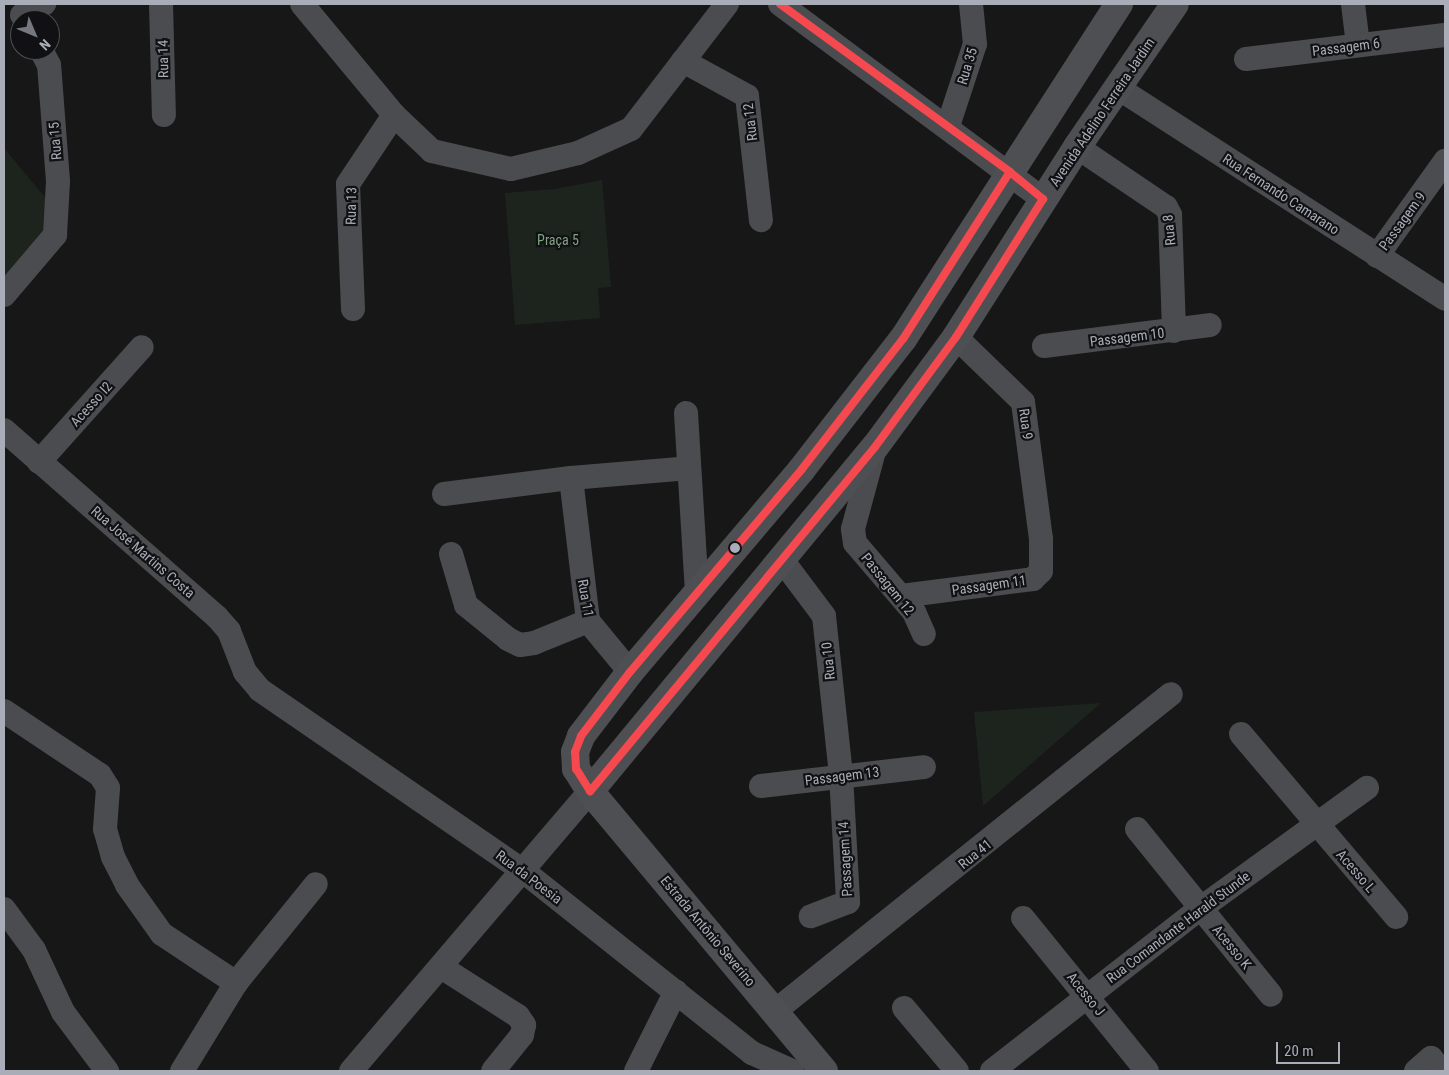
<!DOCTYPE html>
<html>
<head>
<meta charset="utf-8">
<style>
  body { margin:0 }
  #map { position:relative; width:1449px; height:1075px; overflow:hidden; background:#171717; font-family:"Roboto Condensed",sans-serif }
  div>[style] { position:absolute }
  .green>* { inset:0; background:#1d241e }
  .minor>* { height:24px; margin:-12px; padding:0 12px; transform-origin:12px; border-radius:12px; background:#4b4c50 }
  .major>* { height:28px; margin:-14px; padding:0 14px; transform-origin:14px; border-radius:14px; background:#4d4f52 }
  .bus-1>* { height:8px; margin:-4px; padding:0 4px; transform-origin:4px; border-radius:4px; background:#f5494f }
  .dots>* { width:14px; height:14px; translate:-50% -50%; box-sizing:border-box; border:2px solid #111113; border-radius:50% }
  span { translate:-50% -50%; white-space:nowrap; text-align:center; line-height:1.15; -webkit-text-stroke:4.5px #111113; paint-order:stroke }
  .street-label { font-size:14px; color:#a8adb8 }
  .park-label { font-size:14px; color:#7fa381 }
  .frame { position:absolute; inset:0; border:5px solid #a8adb8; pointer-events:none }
  .north { position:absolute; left:10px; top:10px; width:50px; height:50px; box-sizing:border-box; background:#111113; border:1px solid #4d4f55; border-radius:50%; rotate:135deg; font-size:14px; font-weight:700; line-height:20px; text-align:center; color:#a8adb8 }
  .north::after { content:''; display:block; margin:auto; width:18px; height:22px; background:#757880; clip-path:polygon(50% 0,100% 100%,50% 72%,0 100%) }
  .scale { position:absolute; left:1276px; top:1042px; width:64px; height:22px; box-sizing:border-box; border:2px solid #a8adb8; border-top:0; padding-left:6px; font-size:15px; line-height:18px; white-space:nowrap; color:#a8adb8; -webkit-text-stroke:4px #111113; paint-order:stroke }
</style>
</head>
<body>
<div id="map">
  <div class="green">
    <div style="clip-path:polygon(4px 148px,58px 213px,4px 277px)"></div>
    <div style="clip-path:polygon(602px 180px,611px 287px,598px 288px,600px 318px,515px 325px,505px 193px,555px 189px)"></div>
    <div style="clip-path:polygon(1101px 703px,983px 806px,974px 712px)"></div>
  </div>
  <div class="minor">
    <div style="left:161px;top:4px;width:111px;rotate:88.5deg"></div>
    <div style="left:302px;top:4px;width:144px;rotate:50.3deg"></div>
    <div style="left:394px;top:115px;width:52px;rotate:43.5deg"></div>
    <div style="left:432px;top:151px;width:81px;rotate:12.8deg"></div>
    <div style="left:511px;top:169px;width:69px;rotate:-13.4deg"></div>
    <div style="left:578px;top:153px;width:58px;rotate:-24.4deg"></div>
    <div style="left:631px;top:129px;width:158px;rotate:-52.5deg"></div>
    <div style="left:780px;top:4px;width:327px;rotate:36.6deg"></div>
    <div style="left:1353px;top:4px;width:41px;rotate:83deg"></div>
    <div style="left:22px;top:15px;width:25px;rotate:-27deg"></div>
    <div style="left:1246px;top:59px;width:200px;rotate:-6.9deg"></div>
    <div style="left:683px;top:61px;width:73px;rotate:28.7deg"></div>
    <div style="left:747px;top:96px;width:125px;rotate:83.6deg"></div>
    <div style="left:1118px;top:88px;width:389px;rotate:32.8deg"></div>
    <div style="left:948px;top:126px;width:86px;rotate:-71.8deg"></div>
    <div style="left:975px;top:44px;width:40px;rotate:-95.7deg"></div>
    <div style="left:1077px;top:147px;width:107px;rotate:34deg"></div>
    <div style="left:1166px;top:207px;width:9px;rotate:63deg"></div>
    <div style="left:1170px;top:215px;width:116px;rotate:88deg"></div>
    <div style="left:1377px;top:256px;width:117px;rotate:-54.4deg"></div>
    <div style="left:4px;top:295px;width:79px;rotate:-49.6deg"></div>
    <div style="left:55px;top:235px;width:54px;rotate:-86.8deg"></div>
    <div style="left:58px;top:181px;width:116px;rotate:-94.4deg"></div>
    <div style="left:49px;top:65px;width:17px;rotate:-118deg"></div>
    <div style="left:353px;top:309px;width:125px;rotate:-92.3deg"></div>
    <div style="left:348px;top:184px;width:83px;rotate:-56.3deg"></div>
    <div style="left:1044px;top:346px;width:167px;rotate:-7.2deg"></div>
    <div style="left:686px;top:413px;width:179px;rotate:86.5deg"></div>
    <div style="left:4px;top:430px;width:283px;rotate:41.3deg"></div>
    <div style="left:217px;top:617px;width:18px;rotate:49deg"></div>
    <div style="left:229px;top:631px;width:44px;rotate:68.7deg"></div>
    <div style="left:245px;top:672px;width:23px;rotate:50deg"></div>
    <div style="left:260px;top:690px;width:318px;rotate:34.5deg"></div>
    <div style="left:522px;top:870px;width:294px;rotate:38.5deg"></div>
    <div style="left:752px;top:1053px;width:44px;rotate:24.2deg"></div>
    <div style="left:874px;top:451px;width:81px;rotate:105.1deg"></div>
    <div style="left:853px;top:529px;width:14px;rotate:82deg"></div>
    <div style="left:855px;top:543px;width:91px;rotate:49.5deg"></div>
    <div style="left:914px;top:612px;width:24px;rotate:66deg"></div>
    <div style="left:39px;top:462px;width:154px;rotate:-48.2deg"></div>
    <div style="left:571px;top:478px;width:144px;rotate:83.2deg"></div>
    <div style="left:588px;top:621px;width:66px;rotate:50.5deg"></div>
    <div style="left:444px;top:494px;width:128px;rotate:-7.2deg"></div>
    <div style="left:571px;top:478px;width:118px;rotate:-4.8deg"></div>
    <div style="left:451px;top:554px;width:53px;rotate:73.6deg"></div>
    <div style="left:466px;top:605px;width:54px;rotate:39deg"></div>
    <div style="left:508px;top:639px;width:13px;rotate:27deg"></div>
    <div style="left:520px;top:645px;width:14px;rotate:-8deg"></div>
    <div style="left:534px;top:643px;width:58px;rotate:-22.2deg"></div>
    <div style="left:782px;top:560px;width:70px;rotate:53.1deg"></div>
    <div style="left:824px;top:616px;width:160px;rotate:83.9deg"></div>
    <div style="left:841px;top:775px;width:127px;rotate:86.8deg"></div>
    <div style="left:848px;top:902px;width:40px;rotate:159deg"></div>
    <div style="left:901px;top:596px;width:133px;rotate:-7.3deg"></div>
    <div style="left:1033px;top:579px;width:11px;rotate:-45deg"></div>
    <div style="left:1041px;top:571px;width:32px;rotate:-90deg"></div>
    <div style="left:1041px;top:539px;width:138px;rotate:-97.5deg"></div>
    <div style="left:1023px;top:402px;width:93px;rotate:-135.9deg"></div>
    <div style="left:4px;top:711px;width:115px;rotate:33.7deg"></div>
    <div style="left:100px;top:775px;width:15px;rotate:58deg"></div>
    <div style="left:108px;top:788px;width:41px;rotate:94.2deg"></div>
    <div style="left:105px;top:829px;width:29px;rotate:74deg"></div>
    <div style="left:113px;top:857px;width:31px;rotate:63deg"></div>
    <div style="left:127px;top:885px;width:60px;rotate:54.5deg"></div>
    <div style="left:162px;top:934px;width:89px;rotate:33.5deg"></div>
    <div style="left:1241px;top:734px;width:240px;rotate:49.7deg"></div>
    <div style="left:761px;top:786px;width:164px;rotate:-6.6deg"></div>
    <div style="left:1137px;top:829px;width:213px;rotate:51.1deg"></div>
    <div style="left:4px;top:909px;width:51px;rotate:53.8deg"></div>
    <div style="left:34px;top:950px;width:68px;rotate:64.9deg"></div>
    <div style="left:63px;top:1012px;width:74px;rotate:53.3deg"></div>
    <div style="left:1023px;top:918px;width:197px;rotate:51deg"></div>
    <div style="left:441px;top:967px;width:91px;rotate:32.5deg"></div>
    <div style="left:518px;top:1016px;width:11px;rotate:56deg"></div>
    <div style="left:524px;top:1025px;width:10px;rotate:101deg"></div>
    <div style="left:522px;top:1035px;width:46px;rotate:128.9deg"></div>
    <div style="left:904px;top:1008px;width:82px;rotate:49.9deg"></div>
    <div style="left:775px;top:1011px;width:507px;rotate:-38.68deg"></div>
    <div style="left:182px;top:1071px;width:103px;rotate:-58.5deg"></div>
    <div style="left:236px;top:983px;width:127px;rotate:-51.1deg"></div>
    <div style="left:351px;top:1071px;width:368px;rotate:-49.5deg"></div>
    <div style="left:636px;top:1071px;width:89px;rotate:-63.4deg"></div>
    <div style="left:992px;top:1071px;width:265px;rotate:-38deg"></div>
    <div style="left:1201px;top:908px;width:205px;rotate:-35.9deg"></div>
    <div style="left:1416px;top:1071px;width:20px;rotate:-41deg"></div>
    <div style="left:1431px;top:1058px;width:17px;rotate:50deg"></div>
  </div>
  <div class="major">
    <div style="left:590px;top:791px;width:447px;rotate:-50.4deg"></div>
    <div style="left:875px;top:447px;width:137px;rotate:-53.6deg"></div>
    <div style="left:956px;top:337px;width:225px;rotate:-57.5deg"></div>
    <div style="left:1077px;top:147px;width:173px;rotate:-55.6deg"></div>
    <div style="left:824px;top:1071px;width:365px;rotate:-129.9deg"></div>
    <div style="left:590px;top:791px;width:26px;rotate:-122deg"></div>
    <div style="left:576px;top:769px;width:17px;rotate:-93deg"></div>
    <div style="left:575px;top:752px;width:17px;rotate:-69deg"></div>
    <div style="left:581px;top:736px;width:81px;rotate:-52.6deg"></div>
    <div style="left:630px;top:672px;width:266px;rotate:-49.7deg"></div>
    <div style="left:802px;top:469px;width:165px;rotate:-52.2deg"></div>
    <div style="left:903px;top:339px;width:399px;rotate:-57.2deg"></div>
  </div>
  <div class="bus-1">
    <div style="left:780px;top:4px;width:285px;rotate:36.1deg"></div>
    <div style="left:1010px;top:172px;width:43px;rotate:39.3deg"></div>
    <div style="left:1043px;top:199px;width:163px;rotate:122.2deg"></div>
    <div style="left:956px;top:337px;width:137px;rotate:126.4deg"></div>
    <div style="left:875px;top:447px;width:447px;rotate:129.6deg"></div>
    <div style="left:590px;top:791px;width:26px;rotate:-122deg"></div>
    <div style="left:576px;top:769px;width:17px;rotate:-93deg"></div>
    <div style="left:575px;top:752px;width:17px;rotate:-69deg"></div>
    <div style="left:581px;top:736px;width:81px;rotate:-52.6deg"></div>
    <div style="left:630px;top:672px;width:266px;rotate:-49.7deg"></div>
    <div style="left:802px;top:469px;width:165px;rotate:-52.2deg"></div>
    <div style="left:903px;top:339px;width:198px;rotate:-57.4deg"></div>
  </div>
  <div class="dots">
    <div style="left:735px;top:548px;background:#a8adb8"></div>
  </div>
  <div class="street-label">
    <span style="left:1346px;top:47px;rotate:-7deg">Passagem 6</span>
    <span style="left:163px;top:59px;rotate:-91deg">Rua 14</span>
    <span style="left:967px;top:66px;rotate:-73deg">Rua 35</span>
    <span style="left:1102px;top:112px;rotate:-56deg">Avenida Adelino Ferreira Jardim</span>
    <span style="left:750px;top:122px;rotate:-97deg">Rua 12</span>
    <span style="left:55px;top:141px;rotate:-95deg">Rua 15</span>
    <span style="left:1281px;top:194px;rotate:33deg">Rua Fernando Camarano</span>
    <span style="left:351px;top:206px;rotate:-89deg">Rua 13</span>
    <span style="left:1402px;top:221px;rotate:-54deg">Passagem 9</span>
    <span style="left:1169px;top:230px;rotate:-96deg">Rua 8</span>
    <span style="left:1127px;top:337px;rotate:-7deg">Passagem 10</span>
    <span style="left:91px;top:404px;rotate:-48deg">Acesso I2</span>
    <span style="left:1026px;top:424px;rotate:82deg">Rua 9</span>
    <span style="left:143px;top:552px;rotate:41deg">Rua José Martins Costa</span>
    <span style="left:888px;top:584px;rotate:51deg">Passagem 12</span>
    <span style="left:989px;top:585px;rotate:-8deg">Passagem 11</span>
    <span style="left:586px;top:598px;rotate:80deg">Rua 11</span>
    <span style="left:828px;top:661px;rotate:-96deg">Rua 10</span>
    <span style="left:842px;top:776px;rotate:-7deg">Passagem 13</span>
    <span style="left:975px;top:854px;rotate:-39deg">Rua 41</span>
    <span style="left:845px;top:859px;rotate:-93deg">Passagem 14</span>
    <span style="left:1356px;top:871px;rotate:49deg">Acesso L</span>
    <span style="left:529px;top:877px;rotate:37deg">Rua da Poesia</span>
    <span style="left:1178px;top:927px;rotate:-37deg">Rua Comandante Harald Stunde</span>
    <span style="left:708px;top:931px;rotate:50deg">Estrada Antônio Severino</span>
    <span style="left:1232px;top:947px;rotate:51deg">Acesso K</span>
    <span style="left:1086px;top:994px;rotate:51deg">Acesso J</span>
  </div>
  <div class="park-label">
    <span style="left:558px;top:240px">Praça 5</span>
  </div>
  <div class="frame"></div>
  <div class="north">N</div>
  <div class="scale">20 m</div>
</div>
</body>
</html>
